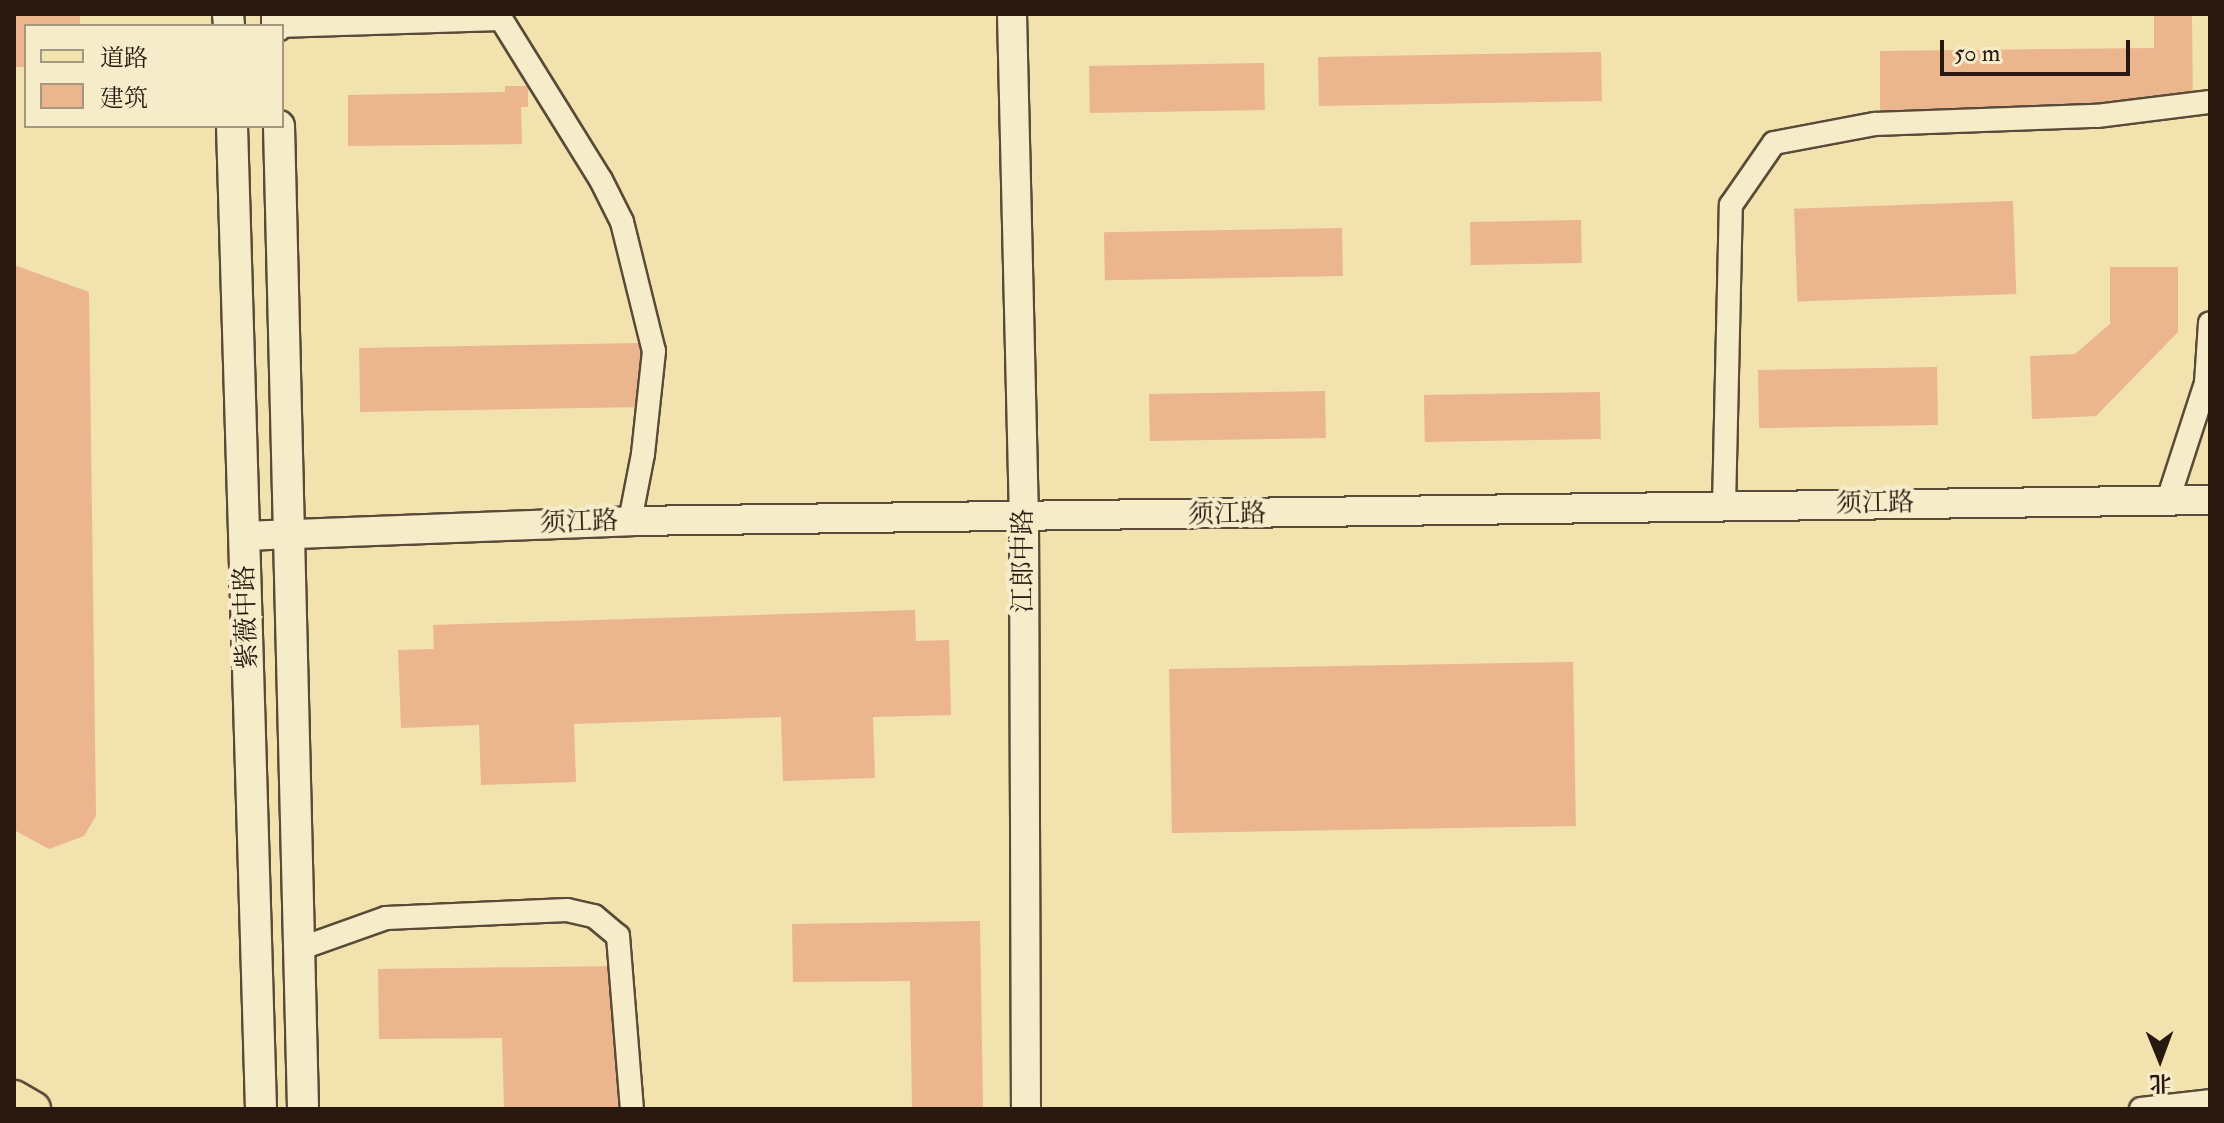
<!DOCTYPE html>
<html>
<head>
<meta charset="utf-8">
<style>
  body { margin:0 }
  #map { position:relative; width:2224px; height:1123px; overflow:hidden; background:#f1e2ae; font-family:"IM FELL Double Pica","Noto Serif SC",serif }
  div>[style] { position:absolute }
  .building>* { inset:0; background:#ebb58e; transform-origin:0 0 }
  .roads { filter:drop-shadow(2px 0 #5a4a38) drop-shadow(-2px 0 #5a4a38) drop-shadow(0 2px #5a4a38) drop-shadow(0 -2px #5a4a38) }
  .minor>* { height:22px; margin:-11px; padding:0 11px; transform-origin:11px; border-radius:11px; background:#f6ecca }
  .tertiary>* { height:28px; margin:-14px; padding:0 14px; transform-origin:14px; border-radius:14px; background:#f6ecca }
  .secondary>* { height:30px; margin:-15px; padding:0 15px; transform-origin:15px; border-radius:15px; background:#f6ecca }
  .primary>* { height:34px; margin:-17px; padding:0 17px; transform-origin:17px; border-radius:17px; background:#f1e2ae }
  span { translate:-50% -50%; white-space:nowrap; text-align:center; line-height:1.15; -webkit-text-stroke:8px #f6ecca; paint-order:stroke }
  .street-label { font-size:26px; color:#281810 }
  .frame { position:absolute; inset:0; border:16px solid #281810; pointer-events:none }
  .legend { position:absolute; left:24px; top:24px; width:260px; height:104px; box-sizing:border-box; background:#f6ecca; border:2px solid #a49780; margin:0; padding:10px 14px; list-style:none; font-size:24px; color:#281810 }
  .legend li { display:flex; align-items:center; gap:16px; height:40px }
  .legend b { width:40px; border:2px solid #a49780 }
  .north { position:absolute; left:2120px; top:1019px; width:80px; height:80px; -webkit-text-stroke:6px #f6ecca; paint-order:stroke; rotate:179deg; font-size:22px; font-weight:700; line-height:32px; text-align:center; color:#281810 }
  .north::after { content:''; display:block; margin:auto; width:28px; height:36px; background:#281810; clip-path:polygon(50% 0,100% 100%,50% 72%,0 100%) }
  .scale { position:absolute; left:1940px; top:40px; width:190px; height:36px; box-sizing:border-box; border:4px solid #281810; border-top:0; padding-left:10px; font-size:24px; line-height:28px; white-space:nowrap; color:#281810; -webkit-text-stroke:6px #f6ecca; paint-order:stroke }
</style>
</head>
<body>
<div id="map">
  <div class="building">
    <div style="clip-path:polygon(14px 14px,80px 14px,80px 26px,26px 26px,26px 67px,14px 67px)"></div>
    <div style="clip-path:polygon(2154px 14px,2192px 14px,2193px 108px,1880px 111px,1880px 51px,2154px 48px)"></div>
    <div style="left:1601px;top:52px;width:49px;height:283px;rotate:89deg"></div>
    <div style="left:1264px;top:63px;width:47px;height:175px;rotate:89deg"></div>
    <div style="clip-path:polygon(505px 86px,528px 86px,528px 107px,521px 107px,522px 144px,348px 146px,348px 95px,505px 92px)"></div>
    <div style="left:2013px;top:201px;width:93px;height:219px;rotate:88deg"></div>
    <div style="left:1581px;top:220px;width:43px;height:111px;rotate:89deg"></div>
    <div style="left:1342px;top:228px;width:48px;height:238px;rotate:89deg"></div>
    <div style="clip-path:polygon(14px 265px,89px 292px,96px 816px,84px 836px,49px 849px,14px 830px)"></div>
    <div style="clip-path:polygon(2110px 267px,2178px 267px,2178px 332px,2096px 416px,2032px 419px,2030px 356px,2075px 354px,2110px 324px)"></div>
    <div style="left:642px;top:343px;width:64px;height:283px;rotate:89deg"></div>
    <div style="left:1937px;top:367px;width:58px;height:179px;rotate:89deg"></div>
    <div style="left:1325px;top:391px;width:47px;height:176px;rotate:89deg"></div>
    <div style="left:1600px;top:392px;width:47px;height:176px;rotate:89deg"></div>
    <div style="clip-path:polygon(915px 610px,916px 641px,949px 640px,951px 715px,873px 717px,875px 778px,783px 781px,781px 717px,574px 724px,576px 782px,481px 785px,479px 725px,401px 728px,398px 650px,434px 649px,433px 625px)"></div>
    <div style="left:1573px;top:662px;width:164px;height:404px;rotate:89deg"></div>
    <div style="clip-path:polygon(980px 921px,983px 1109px,912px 1109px,910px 981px,793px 982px,792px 924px)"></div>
    <div style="clip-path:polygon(619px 966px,622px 1108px,504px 1109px,502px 1038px,379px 1039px,378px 969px)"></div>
  </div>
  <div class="roads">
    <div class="minor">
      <div style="left:498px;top:14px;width:195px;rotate:58.2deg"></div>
      <div style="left:601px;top:180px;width:47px;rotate:63.4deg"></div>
      <div style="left:622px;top:222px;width:133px;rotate:76.1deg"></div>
      <div style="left:654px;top:351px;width:104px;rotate:96.1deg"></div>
      <div style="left:643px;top:454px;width:68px;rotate:101deg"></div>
      <div style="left:277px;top:26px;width:223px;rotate:-1.8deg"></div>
      <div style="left:2168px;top:500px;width:123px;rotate:-72deg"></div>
      <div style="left:2206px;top:383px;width:60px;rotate:-86.2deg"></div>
      <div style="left:1724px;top:507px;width:302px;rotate:-88.7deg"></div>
      <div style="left:1731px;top:205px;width:75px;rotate:-55.3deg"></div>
      <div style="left:1774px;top:143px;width:103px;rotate:-10.7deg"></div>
      <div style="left:1875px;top:124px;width:222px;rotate:-2.1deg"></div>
      <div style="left:2097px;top:116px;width:114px;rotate:-7.1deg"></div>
      <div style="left:299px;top:949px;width:92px;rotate:-19.6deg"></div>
      <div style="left:386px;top:918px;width:181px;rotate:-2.5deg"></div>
      <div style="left:567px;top:910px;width:28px;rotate:13deg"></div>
      <div style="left:594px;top:916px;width:31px;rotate:40deg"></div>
      <div style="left:618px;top:936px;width:174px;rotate:85.4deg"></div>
      <div style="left:2141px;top:1109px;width:69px;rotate:-6.6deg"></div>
    </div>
    <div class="tertiary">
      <div style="left:1012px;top:14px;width:504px;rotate:88.64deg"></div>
      <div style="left:1024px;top:518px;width:591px;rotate:89.81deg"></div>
      <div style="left:244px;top:536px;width:386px;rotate:-2.2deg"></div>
      <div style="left:630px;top:521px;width:1580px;rotate:-0.76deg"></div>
    </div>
    <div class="secondary">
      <div style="left:228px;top:14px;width:12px;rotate:85deg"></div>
      <div style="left:277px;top:14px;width:12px;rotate:90deg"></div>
      <div style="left:232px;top:126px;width:983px;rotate:88.31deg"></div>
      <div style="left:279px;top:126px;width:983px;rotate:88.6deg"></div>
    </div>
    <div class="primary">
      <div style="left:14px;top:1098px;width:22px;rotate:30deg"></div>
    </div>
  </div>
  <div class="street-label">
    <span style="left:1875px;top:504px;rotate:-1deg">须江路</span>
    <span style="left:1227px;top:515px;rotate:-1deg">须江路</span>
    <span style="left:579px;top:523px;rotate:-2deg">须江路</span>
    <span style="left:1024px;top:561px;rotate:-90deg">江郎中路</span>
    <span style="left:247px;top:617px;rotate:-92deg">紫薇中路</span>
  </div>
  <div class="frame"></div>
  <ul class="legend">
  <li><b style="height:10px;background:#f1e2ae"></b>道路</li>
  <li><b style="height:22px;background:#ebb58e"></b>建筑</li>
  </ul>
  <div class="north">北</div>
  <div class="scale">50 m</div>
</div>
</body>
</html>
